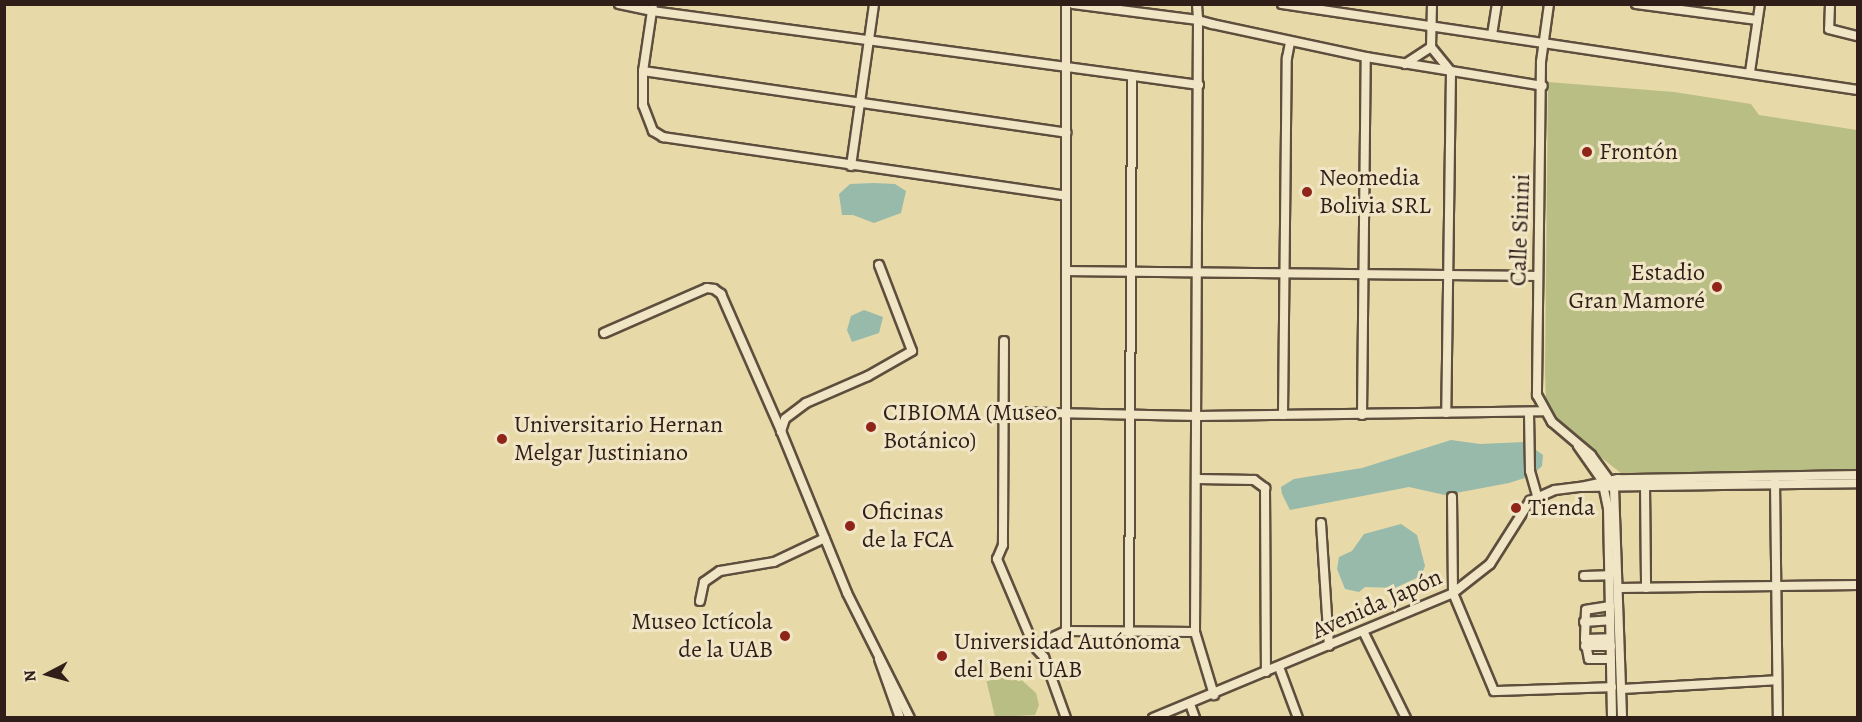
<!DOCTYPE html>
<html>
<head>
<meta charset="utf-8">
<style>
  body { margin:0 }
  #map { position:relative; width:1862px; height:722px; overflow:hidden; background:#e8d9a8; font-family:Alegreya,serif }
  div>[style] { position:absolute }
  .green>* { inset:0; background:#b9be85 }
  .water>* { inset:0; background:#97baaa }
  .roads { filter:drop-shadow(2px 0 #5e4e3d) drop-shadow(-2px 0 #5e4e3d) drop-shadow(0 2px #5e4e3d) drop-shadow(0 -2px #5e4e3d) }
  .minor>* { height:8px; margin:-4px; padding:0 4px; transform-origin:4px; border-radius:4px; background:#f0e6c6 }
  .dots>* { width:16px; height:16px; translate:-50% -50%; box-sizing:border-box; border:3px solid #f0e6c6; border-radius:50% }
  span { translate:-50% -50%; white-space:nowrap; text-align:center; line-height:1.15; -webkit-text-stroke:6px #f0e6c6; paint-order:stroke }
  .poi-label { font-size:24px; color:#301f19 }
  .left { translate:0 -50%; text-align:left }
  .right { translate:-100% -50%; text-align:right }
  .street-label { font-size:24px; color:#301f19 }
  .frame { position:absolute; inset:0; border:6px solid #301f19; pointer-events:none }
  .north { position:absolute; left:18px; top:644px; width:60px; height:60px; -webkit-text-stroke:4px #f0e6c6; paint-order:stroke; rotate:264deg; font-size:16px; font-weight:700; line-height:24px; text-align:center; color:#301f19 }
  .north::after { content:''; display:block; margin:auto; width:21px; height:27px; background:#301f19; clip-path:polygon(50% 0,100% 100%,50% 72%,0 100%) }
</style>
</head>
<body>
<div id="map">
  <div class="green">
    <div style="clip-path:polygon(1548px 82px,1674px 92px,1751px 104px,1759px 115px,1857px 130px,1857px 471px,1626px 477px,1560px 425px,1546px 401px,1545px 372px)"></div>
    <div style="clip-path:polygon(1006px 666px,1036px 693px,1039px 705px,1035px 715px,995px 717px,986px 679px,992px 671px)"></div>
  </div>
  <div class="water">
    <div style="clip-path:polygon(874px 183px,895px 184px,906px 191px,901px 213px,874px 223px,853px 215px,842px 215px,839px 194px,850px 184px)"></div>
    <div style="clip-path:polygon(864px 310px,883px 317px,879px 333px,852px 342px,847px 330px,851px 316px)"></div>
    <div style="clip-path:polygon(1451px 440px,1480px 444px,1525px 442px,1543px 455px,1542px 466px,1531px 476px,1509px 483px,1445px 495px,1409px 487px,1290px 510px,1282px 494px,1281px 487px,1294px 479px,1362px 468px)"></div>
    <div style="clip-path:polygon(1401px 524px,1417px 535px,1425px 566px,1421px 576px,1395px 588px,1365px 587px,1359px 592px,1345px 589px,1337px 569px,1339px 557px,1352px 551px,1364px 534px)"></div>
  </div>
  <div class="roads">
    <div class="minor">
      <div style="left:619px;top:4px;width:34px;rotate:12deg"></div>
      <div style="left:652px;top:11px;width:61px;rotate:98.5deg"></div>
      <div style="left:643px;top:71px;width:34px;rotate:90deg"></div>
      <div style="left:643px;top:105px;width:28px;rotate:69deg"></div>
      <div style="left:653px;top:131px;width:12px;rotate:31deg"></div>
      <div style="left:663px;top:137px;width:407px;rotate:8.3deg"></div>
      <div style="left:653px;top:4px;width:7px;rotate:98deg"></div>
      <div style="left:652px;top:11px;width:552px;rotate:7.7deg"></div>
      <div style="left:1073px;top:4px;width:126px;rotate:7.3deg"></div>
      <div style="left:1198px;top:20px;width:612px;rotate:90.28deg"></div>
      <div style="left:1195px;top:632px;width:66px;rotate:73.2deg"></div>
      <div style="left:1197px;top:4px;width:16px;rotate:86deg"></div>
      <div style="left:1198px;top:20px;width:15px;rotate:16deg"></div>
      <div style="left:1212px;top:24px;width:157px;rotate:12.1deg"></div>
      <div style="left:1366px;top:57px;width:179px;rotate:9.3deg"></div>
      <div style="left:1282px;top:4px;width:582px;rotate:8.49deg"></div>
      <div style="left:1432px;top:4px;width:43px;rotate:91.3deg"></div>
      <div style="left:1431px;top:47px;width:32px;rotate:51deg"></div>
      <div style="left:1451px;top:72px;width:341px;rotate:90.8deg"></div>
      <div style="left:1549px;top:4px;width:59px;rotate:97.9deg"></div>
      <div style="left:1541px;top:62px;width:333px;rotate:90.7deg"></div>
      <div style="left:1537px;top:395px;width:31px;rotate:61deg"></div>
      <div style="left:1552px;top:422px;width:51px;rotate:40.2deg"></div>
      <div style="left:1591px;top:455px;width:39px;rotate:54deg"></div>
      <div style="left:1614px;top:487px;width:231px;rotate:88deg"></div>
      <div style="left:1636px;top:4px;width:122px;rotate:7.5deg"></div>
      <div style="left:1830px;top:4px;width:25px;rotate:92deg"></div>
      <div style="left:1829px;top:29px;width:30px;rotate:14deg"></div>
      <div style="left:1492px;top:35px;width:31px;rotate:-81deg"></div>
      <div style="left:1405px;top:64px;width:31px;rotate:-33deg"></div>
      <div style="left:643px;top:71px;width:428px;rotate:8.3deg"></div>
      <div style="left:1750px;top:72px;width:69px;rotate:-81.6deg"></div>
      <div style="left:851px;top:166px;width:164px;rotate:-81.9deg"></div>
      <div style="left:879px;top:265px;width:92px;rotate:69deg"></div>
      <div style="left:912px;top:351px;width:51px;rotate:150.4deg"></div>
      <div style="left:868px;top:376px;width:68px;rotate:156.5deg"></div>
      <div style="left:806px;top:403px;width:26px;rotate:143deg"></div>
      <div style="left:785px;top:419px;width:13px;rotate:108deg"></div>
      <div style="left:781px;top:431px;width:175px;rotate:67.8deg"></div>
      <div style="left:847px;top:593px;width:140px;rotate:63.3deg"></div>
      <div style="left:1066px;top:271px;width:471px;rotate:0.6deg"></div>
      <div style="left:604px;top:333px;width:112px;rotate:-23.6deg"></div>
      <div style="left:707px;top:288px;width:7px;rotate:8deg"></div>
      <div style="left:714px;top:289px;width:9px;rotate:36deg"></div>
      <div style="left:721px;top:294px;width:150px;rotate:66.3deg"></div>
      <div style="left:1004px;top:341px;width:204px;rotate:90.3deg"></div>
      <div style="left:1003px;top:545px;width:15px;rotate:113deg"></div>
      <div style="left:997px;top:559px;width:95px;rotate:67deg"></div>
      <div style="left:1034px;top:646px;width:15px;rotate:48deg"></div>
      <div style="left:1044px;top:657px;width:65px;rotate:70.2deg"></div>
      <div style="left:1003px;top:412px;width:195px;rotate:1.2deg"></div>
      <div style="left:1198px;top:416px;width:345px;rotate:-0.8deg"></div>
      <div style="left:1529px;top:413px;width:58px;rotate:89deg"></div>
      <div style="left:1530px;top:471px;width:26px;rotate:74deg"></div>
      <div style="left:1283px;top:415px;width:357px;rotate:-89.4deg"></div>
      <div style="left:1287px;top:58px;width:16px;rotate:-79deg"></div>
      <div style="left:1362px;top:415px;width:358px;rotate:-89.4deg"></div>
      <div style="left:1578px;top:446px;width:42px;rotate:54.8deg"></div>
      <div style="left:1602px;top:480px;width:29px;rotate:78deg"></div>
      <div style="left:1608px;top:508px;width:210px;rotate:88.9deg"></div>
      <div style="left:1858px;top:475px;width:240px;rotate:179deg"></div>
      <div style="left:1618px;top:479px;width:38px;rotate:168deg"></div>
      <div style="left:1581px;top:487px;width:277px;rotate:-0.8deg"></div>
      <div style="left:1198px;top:479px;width:56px;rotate:1deg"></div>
      <div style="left:1254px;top:480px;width:14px;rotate:36deg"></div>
      <div style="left:1265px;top:488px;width:184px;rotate:89.7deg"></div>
      <div style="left:1775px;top:481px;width:237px;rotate:89.3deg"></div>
      <div style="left:1645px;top:486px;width:102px;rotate:89.4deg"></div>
      <div style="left:1452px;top:497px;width:96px;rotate:89.4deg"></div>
      <div style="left:1453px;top:593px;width:106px;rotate:67.3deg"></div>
      <div style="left:1494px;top:691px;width:118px;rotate:-1.9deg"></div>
      <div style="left:1321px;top:523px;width:123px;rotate:86.3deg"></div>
      <div style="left:1584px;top:576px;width:25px;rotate:-2deg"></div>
      <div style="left:1619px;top:588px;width:239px;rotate:-0.7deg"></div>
      <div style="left:700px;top:601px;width:19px;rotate:-78deg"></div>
      <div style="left:704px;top:582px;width:19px;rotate:-35deg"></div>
      <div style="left:720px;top:571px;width:55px;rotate:-9.5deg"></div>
      <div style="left:774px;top:562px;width:56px;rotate:-25.2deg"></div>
      <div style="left:1610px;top:606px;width:24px;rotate:171deg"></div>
      <div style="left:1586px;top:610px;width:29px;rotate:92deg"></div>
      <div style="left:1585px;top:639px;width:20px;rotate:79deg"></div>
      <div style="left:1589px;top:659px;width:22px"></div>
      <div style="left:1584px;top:622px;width:26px;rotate:-4deg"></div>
      <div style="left:1066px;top:631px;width:129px;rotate:0.4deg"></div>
      <div style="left:1129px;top:633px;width:557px;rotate:-89.69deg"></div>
      <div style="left:1364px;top:633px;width:95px;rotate:63.7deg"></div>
      <div style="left:1585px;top:639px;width:25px;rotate:-2deg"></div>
      <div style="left:1034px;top:646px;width:35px;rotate:-25deg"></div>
      <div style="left:1066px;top:631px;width:627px;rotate:-90deg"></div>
      <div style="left:1585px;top:646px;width:26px"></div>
      <div style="left:879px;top:659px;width:63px;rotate:70.4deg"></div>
      <div style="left:1279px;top:667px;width:54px;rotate:69.6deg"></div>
      <div style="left:1622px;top:689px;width:154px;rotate:-3.3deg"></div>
      <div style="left:1190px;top:704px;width:15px;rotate:70deg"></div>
      <div style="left:1153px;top:718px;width:325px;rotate:-22.6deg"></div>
      <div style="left:1453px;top:593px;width:47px;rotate:-38.1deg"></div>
      <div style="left:1490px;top:564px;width:75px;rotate:-57.6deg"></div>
      <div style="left:1530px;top:501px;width:27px;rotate:-24deg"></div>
      <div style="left:1555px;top:490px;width:26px;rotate:-7deg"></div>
    </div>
  </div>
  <div class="dots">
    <div style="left:1587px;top:152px;background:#8f2418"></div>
    <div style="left:1307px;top:192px;background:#8f2418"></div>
    <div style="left:1717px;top:287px;background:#8f2418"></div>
    <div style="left:871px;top:427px;background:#8f2418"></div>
    <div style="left:502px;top:439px;background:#8f2418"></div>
    <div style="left:1516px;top:508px;background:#8f2418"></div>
    <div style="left:850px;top:526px;background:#8f2418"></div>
    <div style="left:785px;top:636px;background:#8f2418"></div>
    <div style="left:942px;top:656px;background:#8f2418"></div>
  </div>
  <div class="poi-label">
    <span class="left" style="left:1599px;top:152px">Frontón</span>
    <span class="left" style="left:1319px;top:192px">Neomedia<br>Bolivia SRL</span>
    <span class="right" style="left:1705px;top:287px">Estadio<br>Gran Mamoré</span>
    <span class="left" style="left:883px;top:427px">CIBIOMA (Museo<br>Botánico)</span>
    <span class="left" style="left:514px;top:439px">Universitario Hernan<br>Melgar Justiniano</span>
    <span class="left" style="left:1528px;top:508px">Tienda</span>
    <span class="left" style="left:862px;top:526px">Oficinas<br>de la FCA</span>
    <span class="right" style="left:773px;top:636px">Museo Ictícola<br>de la UAB</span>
    <span class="left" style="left:954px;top:656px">Universidad Autónoma<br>del Beni UAB</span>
  </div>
  <div class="street-label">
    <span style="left:1520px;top:230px;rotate:-88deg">Calle Sinini</span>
    <span style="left:1377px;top:604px;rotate:-24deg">Avenida Japón</span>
  </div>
  <div class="frame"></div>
  <div class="north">N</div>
</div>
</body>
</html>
